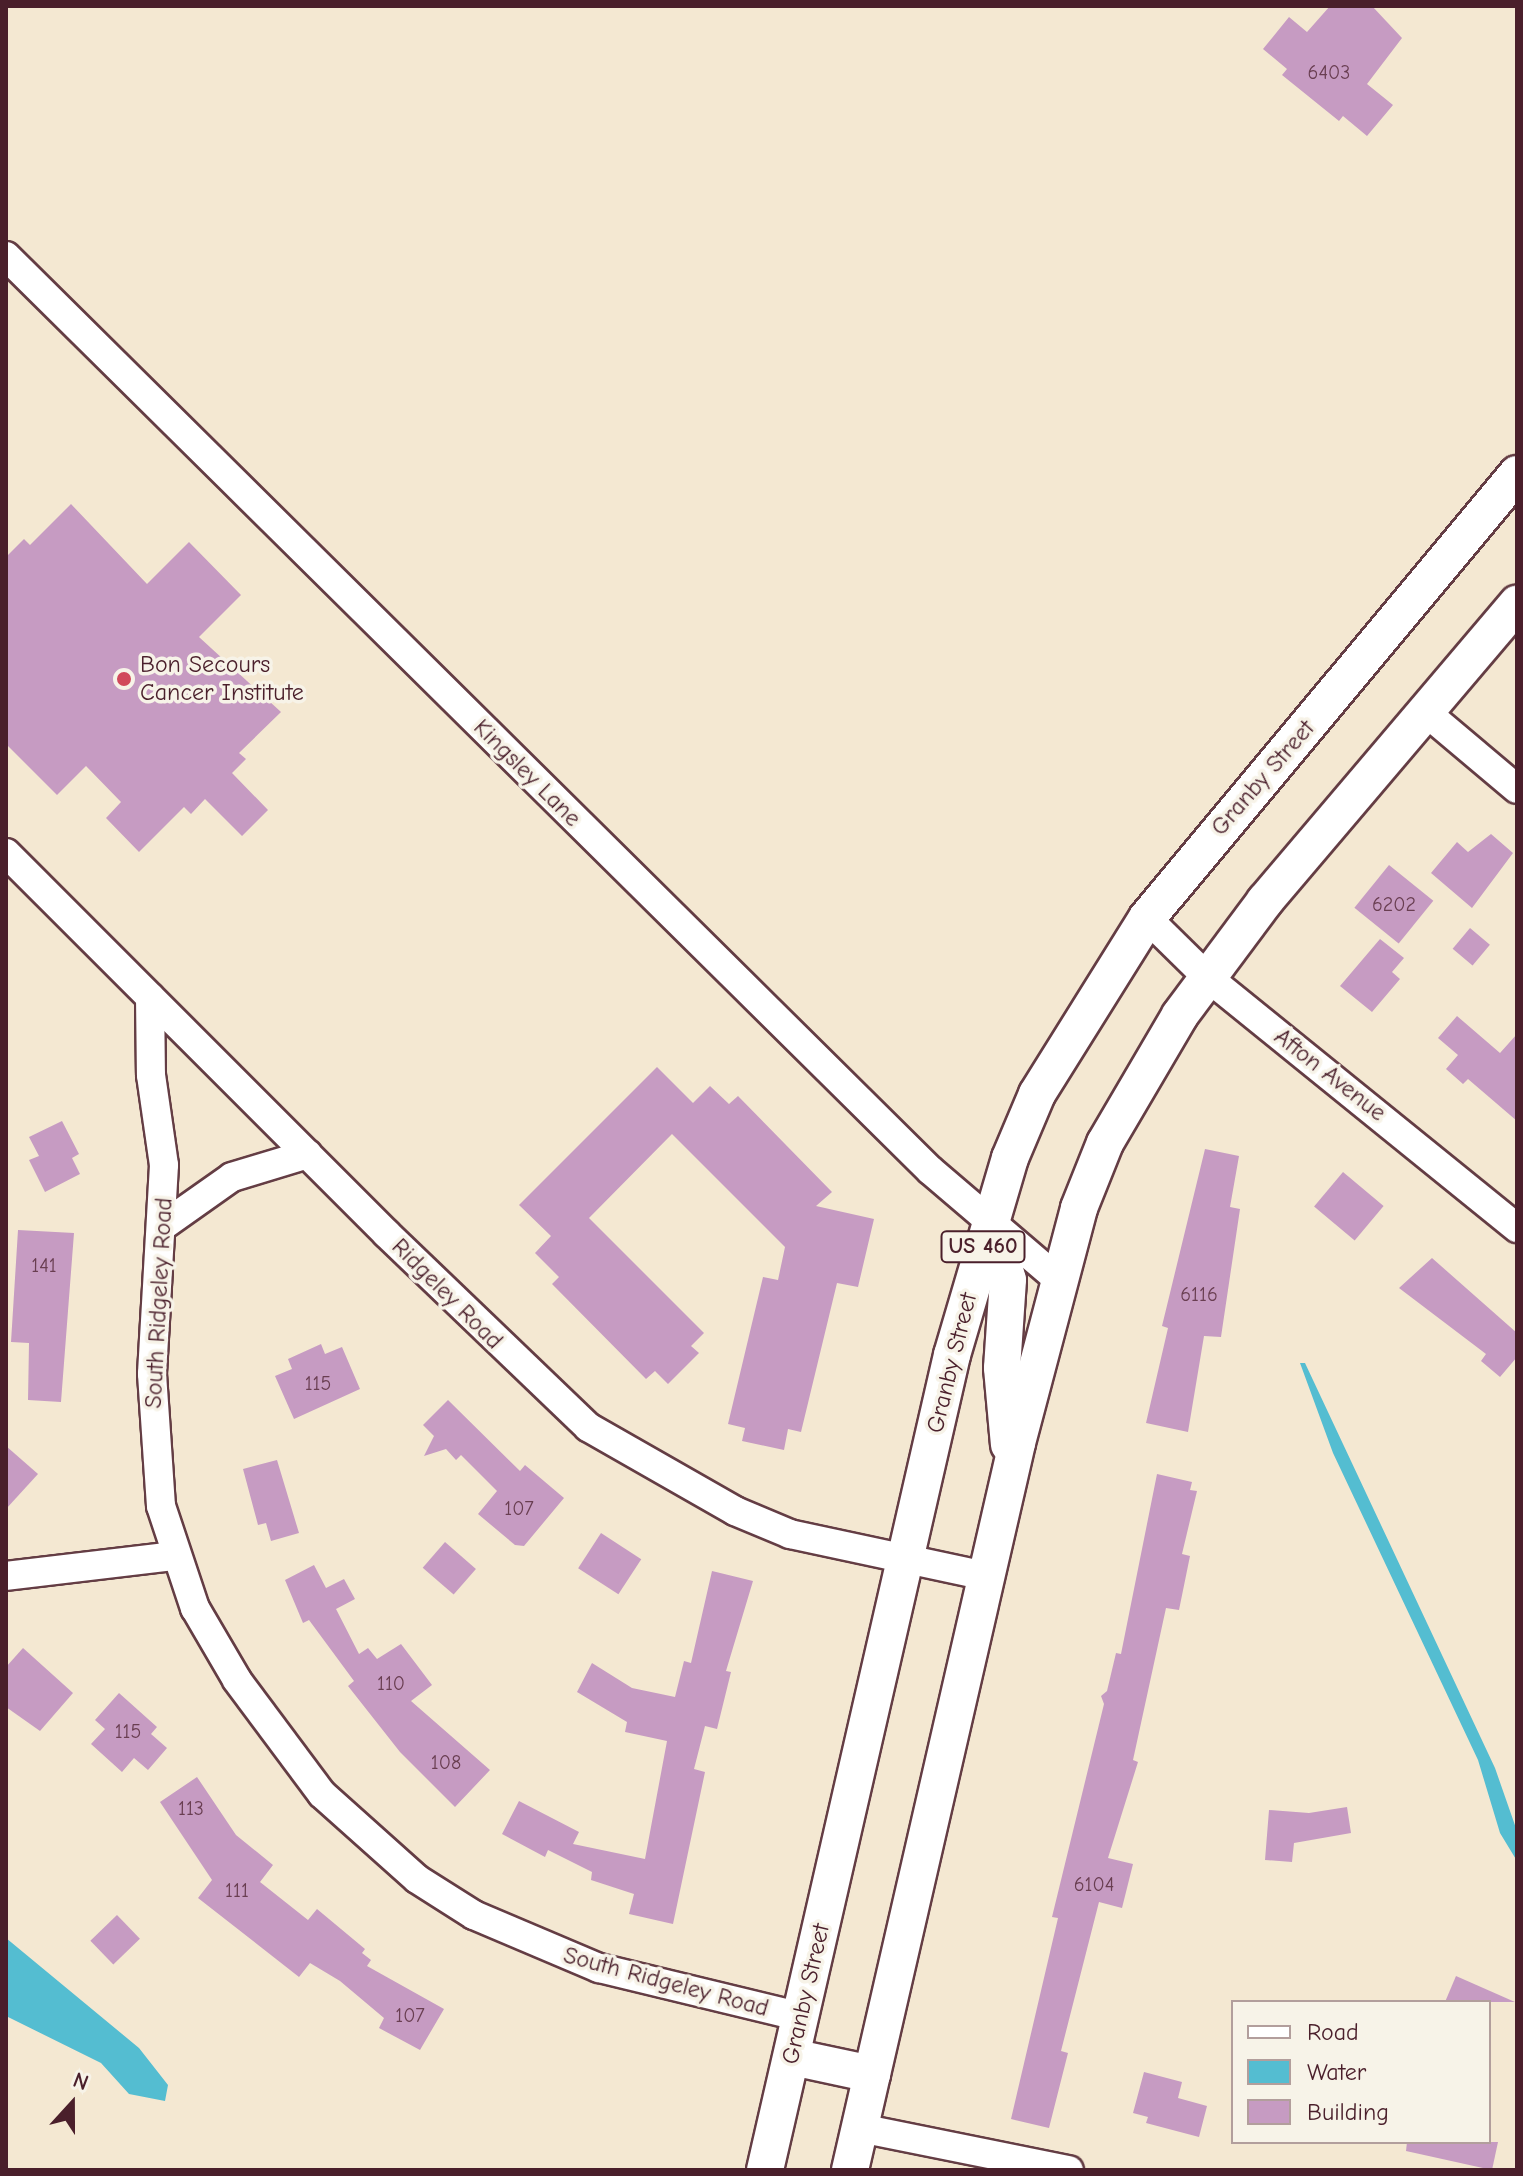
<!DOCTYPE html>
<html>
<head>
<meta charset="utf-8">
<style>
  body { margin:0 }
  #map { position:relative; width:1523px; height:2176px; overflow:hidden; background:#f4e8d2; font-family:"Comic Neue",sans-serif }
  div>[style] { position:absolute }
  .water>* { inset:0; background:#54bdd1 }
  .building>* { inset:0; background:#c69bc2; transform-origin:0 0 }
  .roads { filter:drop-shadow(2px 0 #643d44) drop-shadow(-2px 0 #643d44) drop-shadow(0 2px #643d44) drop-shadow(0 -2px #643d44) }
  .minor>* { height:28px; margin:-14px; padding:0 14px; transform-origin:14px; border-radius:14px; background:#fff }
  .major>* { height:36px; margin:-18px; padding:0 18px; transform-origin:18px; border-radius:18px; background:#fff }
  .dots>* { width:22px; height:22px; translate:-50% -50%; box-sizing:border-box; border:4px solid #f7f3e8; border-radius:50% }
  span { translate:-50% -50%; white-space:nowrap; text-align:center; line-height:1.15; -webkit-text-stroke:7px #f7f3e8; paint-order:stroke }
  .number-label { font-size:20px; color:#693e51 }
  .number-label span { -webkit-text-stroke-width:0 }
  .shield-label span { padding:2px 6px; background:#f7f3e8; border:2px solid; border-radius:6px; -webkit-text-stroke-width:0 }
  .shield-label { font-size:22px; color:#4a1f2b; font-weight:700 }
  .poi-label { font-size:24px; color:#4a1f2b }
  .left { translate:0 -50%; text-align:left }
  .street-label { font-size:24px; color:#4a1f2b }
  .frame { position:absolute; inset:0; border:8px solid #4a1f2b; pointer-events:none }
  .legend { position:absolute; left:1231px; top:2000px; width:260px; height:144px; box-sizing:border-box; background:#f7f3e8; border:2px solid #b29e9c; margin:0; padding:10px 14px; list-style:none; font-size:24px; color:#4a1f2b }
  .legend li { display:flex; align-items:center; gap:16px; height:40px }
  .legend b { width:40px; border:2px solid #b29e9c }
  .north { position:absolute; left:32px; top:2064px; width:80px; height:80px; -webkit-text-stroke:6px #f7f3e8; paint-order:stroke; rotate:21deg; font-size:22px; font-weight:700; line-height:32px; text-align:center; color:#4a1f2b }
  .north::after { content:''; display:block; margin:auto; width:28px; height:36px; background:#4a1f2b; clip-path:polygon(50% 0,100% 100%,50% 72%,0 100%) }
</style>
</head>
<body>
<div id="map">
  <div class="water">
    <div style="clip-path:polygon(1300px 1363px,1305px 1363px,1495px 1768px,1517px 1831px,1517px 1861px,1500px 1833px,1478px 1760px,1333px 1453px)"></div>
    <div style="clip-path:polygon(6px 1938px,139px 2048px,168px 2085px,165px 2101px,129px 2094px,101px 2063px,6px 2016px)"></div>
  </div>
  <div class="building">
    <div style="clip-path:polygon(1330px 6px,1372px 6px,1402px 38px,1367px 84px,1393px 105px,1367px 136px,1343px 116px,1339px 121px,1282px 75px,1287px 69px,1263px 49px,1289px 17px,1307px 32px)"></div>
    <div style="clip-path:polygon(71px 504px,147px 584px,189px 542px,241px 595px,199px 637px,281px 712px,239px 753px,246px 759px,232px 773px,268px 810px,242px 836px,205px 799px,191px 814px,184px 807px,139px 852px,106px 818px,121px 802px,86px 766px,57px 795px,6px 744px,6px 557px,24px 539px,30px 545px)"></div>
    <div style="clip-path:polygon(1491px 834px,1513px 853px,1472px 908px,1431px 873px,1457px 842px,1468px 852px)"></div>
    <div style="left:1389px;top:865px;width:57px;height:55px;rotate:39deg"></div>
    <div style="left:1470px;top:928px;width:26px;height:27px;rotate:40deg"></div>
    <div style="clip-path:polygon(1380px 939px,1404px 958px,1392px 972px,1400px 979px,1372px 1012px,1340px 986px)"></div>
    <div style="clip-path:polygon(1457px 1016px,1500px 1053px,1517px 1034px,1517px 1121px,1468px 1079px,1463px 1084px,1446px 1069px,1458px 1055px,1438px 1038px)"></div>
    <div style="clip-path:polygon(657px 1067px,693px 1103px,710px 1086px,729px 1104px,738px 1096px,832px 1192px,816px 1206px,874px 1219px,858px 1287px,837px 1283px,801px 1432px,788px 1429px,784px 1450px,742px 1441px,745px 1428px,728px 1424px,763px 1277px,778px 1280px,785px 1247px,672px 1134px,589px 1218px,704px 1333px,691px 1346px,699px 1353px,668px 1384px,655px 1371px,646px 1379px,552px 1284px,559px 1277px,535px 1253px,551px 1236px,519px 1205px)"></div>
    <div style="clip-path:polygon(62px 1121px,79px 1154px,72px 1158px,80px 1174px,45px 1192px,29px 1160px,39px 1156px,29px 1137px)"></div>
    <div style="clip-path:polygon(1205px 1149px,1239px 1156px,1230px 1207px,1240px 1209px,1221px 1337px,1204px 1336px,1188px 1432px,1146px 1423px,1168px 1328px,1162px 1326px)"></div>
    <div style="left:1343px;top:1172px;width:53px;height:45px;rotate:40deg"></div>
    <div style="clip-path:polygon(18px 1230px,74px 1233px,61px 1402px,28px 1400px,29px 1343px,11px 1342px)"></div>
    <div style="clip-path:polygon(1432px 1258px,1517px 1333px,1517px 1357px,1500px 1377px,1481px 1361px,1486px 1354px,1399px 1288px)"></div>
    <div style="clip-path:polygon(321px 1344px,325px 1354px,342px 1347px,360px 1389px,294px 1419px,275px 1376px,292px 1369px,288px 1359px)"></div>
    <div style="clip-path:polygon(448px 1400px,520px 1471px,525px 1465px,564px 1498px,524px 1546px,515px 1545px,478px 1514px,497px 1491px,461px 1455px,456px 1460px,446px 1449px,424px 1456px,434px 1436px,423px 1425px)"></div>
    <div style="clip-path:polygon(6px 1446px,38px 1474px,6px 1509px)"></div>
    <div style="clip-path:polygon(277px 1460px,299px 1533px,271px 1541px,266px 1523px,258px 1525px,243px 1469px)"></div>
    <div style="clip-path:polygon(1157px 1474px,1192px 1482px,1190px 1490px,1197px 1491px,1182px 1554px,1190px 1556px,1179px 1610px,1166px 1608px,1133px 1760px,1138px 1762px,1108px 1858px,1133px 1864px,1122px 1908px,1099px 1902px,1061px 2051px,1068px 2053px,1049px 2128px,1011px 2119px,1058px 1918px,1052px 1917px,1104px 1704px,1101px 1696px,1107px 1691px,1116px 1653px,1121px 1654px)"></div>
    <div style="left:601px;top:1533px;width:48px;height:42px;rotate:33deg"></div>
    <div style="left:445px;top:1542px;width:41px;height:34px;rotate:41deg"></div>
    <div style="clip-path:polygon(314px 1565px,326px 1588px,344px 1579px,355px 1599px,336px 1609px,359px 1654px,368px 1648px,377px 1659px,401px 1644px,432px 1685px,411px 1701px,490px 1770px,455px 1807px,400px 1752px,348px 1686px,354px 1681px,309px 1620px,303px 1623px,285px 1580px)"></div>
    <div style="clip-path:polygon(712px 1571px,753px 1581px,726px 1671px,731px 1672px,717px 1729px,705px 1726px,694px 1769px,705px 1772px,673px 1924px,629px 1914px,634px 1894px,591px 1880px,592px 1872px,548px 1850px,545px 1857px,502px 1834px,519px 1801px,579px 1832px,573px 1844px,645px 1859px,667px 1741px,625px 1732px,627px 1722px,577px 1692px,592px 1663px,632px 1688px,675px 1697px,684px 1661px,691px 1663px)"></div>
    <div style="clip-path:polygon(23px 1648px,73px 1693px,40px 1731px,6px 1707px,6px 1667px)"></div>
    <div style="clip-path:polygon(119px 1693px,157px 1727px,151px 1734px,167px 1748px,148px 1770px,134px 1758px,122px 1772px,91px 1744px,105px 1729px,95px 1720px)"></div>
    <div style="clip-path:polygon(197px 1777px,236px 1835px,273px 1865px,260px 1882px,308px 1920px,317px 1909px,365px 1949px,362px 1953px,371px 1960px,367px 1966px,444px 2009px,420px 2050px,379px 2028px,384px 2018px,340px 1981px,310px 1963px,299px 1977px,198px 1898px,212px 1880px,160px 1802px)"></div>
    <div style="clip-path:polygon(1347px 1807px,1351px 1833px,1294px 1843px,1292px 1862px,1265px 1860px,1269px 1810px,1309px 1813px)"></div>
    <div style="left:117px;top:1915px;width:33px;height:37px;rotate:46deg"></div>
    <div style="clip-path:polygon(1456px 1976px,1515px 2002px,1445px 2002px)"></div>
    <div style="clip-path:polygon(1144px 2072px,1182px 2082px,1178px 2098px,1207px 2106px,1199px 2137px,1146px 2123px,1148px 2117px,1133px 2113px)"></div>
    <div style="clip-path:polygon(1407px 2142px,1498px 2142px,1492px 2170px,1406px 2151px)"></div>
  </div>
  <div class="roads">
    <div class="minor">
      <div style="left:6px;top:256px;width:1300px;rotate:44.69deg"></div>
      <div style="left:930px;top:1170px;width:170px;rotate:40.5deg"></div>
      <div style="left:1428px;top:714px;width:116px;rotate:40.1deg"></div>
      <div style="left:6px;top:853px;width:539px;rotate:45deg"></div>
      <div style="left:387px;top:1234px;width:279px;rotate:43.8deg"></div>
      <div style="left:588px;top:1427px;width:169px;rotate:29.7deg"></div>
      <div style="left:735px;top:1511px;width:60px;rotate:22.7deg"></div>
      <div style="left:790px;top:1534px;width:200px;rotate:12.1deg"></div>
      <div style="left:1147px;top:918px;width:84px;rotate:44.5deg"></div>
      <div style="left:1207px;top:977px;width:399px;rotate:39deg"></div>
      <div style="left:150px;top:997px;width:78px;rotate:89.3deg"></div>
      <div style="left:151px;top:1075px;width:91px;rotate:81.8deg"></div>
      <div style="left:164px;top:1165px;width:209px;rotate:93.3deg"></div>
      <div style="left:152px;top:1374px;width:132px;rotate:86.1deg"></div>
      <div style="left:161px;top:1506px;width:108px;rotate:71.6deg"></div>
      <div style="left:195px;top:1608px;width:83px;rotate:59.7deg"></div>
      <div style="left:237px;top:1680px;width:142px;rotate:53.3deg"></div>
      <div style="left:322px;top:1794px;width:127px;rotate:41.8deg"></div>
      <div style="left:417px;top:1879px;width:67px;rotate:32.3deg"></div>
      <div style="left:474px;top:1915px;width:136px;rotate:23deg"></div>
      <div style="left:599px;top:1968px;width:208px;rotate:13.6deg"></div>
      <div style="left:164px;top:1225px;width:83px;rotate:-35.2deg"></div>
      <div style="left:232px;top:1177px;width:79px;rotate:-16.8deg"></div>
      <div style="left:6px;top:1576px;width:169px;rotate:-6.8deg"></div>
      <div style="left:860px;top:2128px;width:213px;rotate:11.4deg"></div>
    </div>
    <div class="major">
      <div style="left:991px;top:1222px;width:60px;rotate:73.7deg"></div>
      <div style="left:1008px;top:1280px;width:88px;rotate:93.9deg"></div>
      <div style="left:1002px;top:1368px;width:77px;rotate:84.8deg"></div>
      <div style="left:792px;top:2057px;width:82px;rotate:12deg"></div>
      <div style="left:765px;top:2170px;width:836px;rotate:-77.08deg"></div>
      <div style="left:952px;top:1355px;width:205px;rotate:-73.6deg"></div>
      <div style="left:1010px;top:1158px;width:69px;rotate:-67.1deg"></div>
      <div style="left:1037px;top:1094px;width:208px;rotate:-58deg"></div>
      <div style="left:1147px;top:918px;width:578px;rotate:-50.19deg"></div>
      <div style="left:850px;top:2170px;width:746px;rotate:-77.06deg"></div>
      <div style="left:1017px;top:1443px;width:243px;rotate:-75.2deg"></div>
      <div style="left:1079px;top:1208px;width:70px;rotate:-68.2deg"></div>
      <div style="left:1105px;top:1143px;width:148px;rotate:-59.6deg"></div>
      <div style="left:1180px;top:1015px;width:142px;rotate:-53.3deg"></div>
      <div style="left:1265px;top:901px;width:390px;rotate:-49.7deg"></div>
    </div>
  </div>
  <div class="dots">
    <div style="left:124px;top:679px;background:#d1495b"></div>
  </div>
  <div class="number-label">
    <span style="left:1329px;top:72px">6403</span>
    <span style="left:1394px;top:904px">6202</span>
    <span style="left:44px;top:1265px">141</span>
    <span style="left:1199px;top:1294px">6116</span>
    <span style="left:318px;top:1383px">115</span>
    <span style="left:519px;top:1508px">107</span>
    <span style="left:391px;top:1683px">110</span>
    <span style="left:128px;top:1731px">115</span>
    <span style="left:446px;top:1762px">108</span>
    <span style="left:191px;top:1808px">113</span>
    <span style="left:1094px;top:1884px">6104</span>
    <span style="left:237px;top:1890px">111</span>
    <span style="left:410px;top:2015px">107</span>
  </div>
  <div class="shield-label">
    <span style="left:983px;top:1247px">US 460</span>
  </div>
  <div class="poi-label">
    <span class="left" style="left:140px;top:679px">Bon Secours<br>Cancer Institute</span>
  </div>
  <div class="street-label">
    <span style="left:527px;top:773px;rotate:45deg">Kingsley Lane</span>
    <span style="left:1263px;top:778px;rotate:-49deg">Granby Street</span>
    <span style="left:1330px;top:1075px;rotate:38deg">Afton Avenue</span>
    <span style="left:447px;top:1294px;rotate:45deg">Ridgeley Road</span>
    <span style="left:159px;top:1303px;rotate:-87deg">South Ridgeley Road</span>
    <span style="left:952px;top:1363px;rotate:-76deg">Granby Street</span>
    <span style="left:666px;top:1982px;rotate:15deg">South Ridgeley Road</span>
    <span style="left:806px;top:1994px;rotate:-77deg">Granby Street</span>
  </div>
  <div class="frame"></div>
  <ul class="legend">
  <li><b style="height:10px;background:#fff"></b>Road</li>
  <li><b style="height:22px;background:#54bdd1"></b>Water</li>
  <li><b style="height:22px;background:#c69bc2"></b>Building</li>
  </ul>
  <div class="north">N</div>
</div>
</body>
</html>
